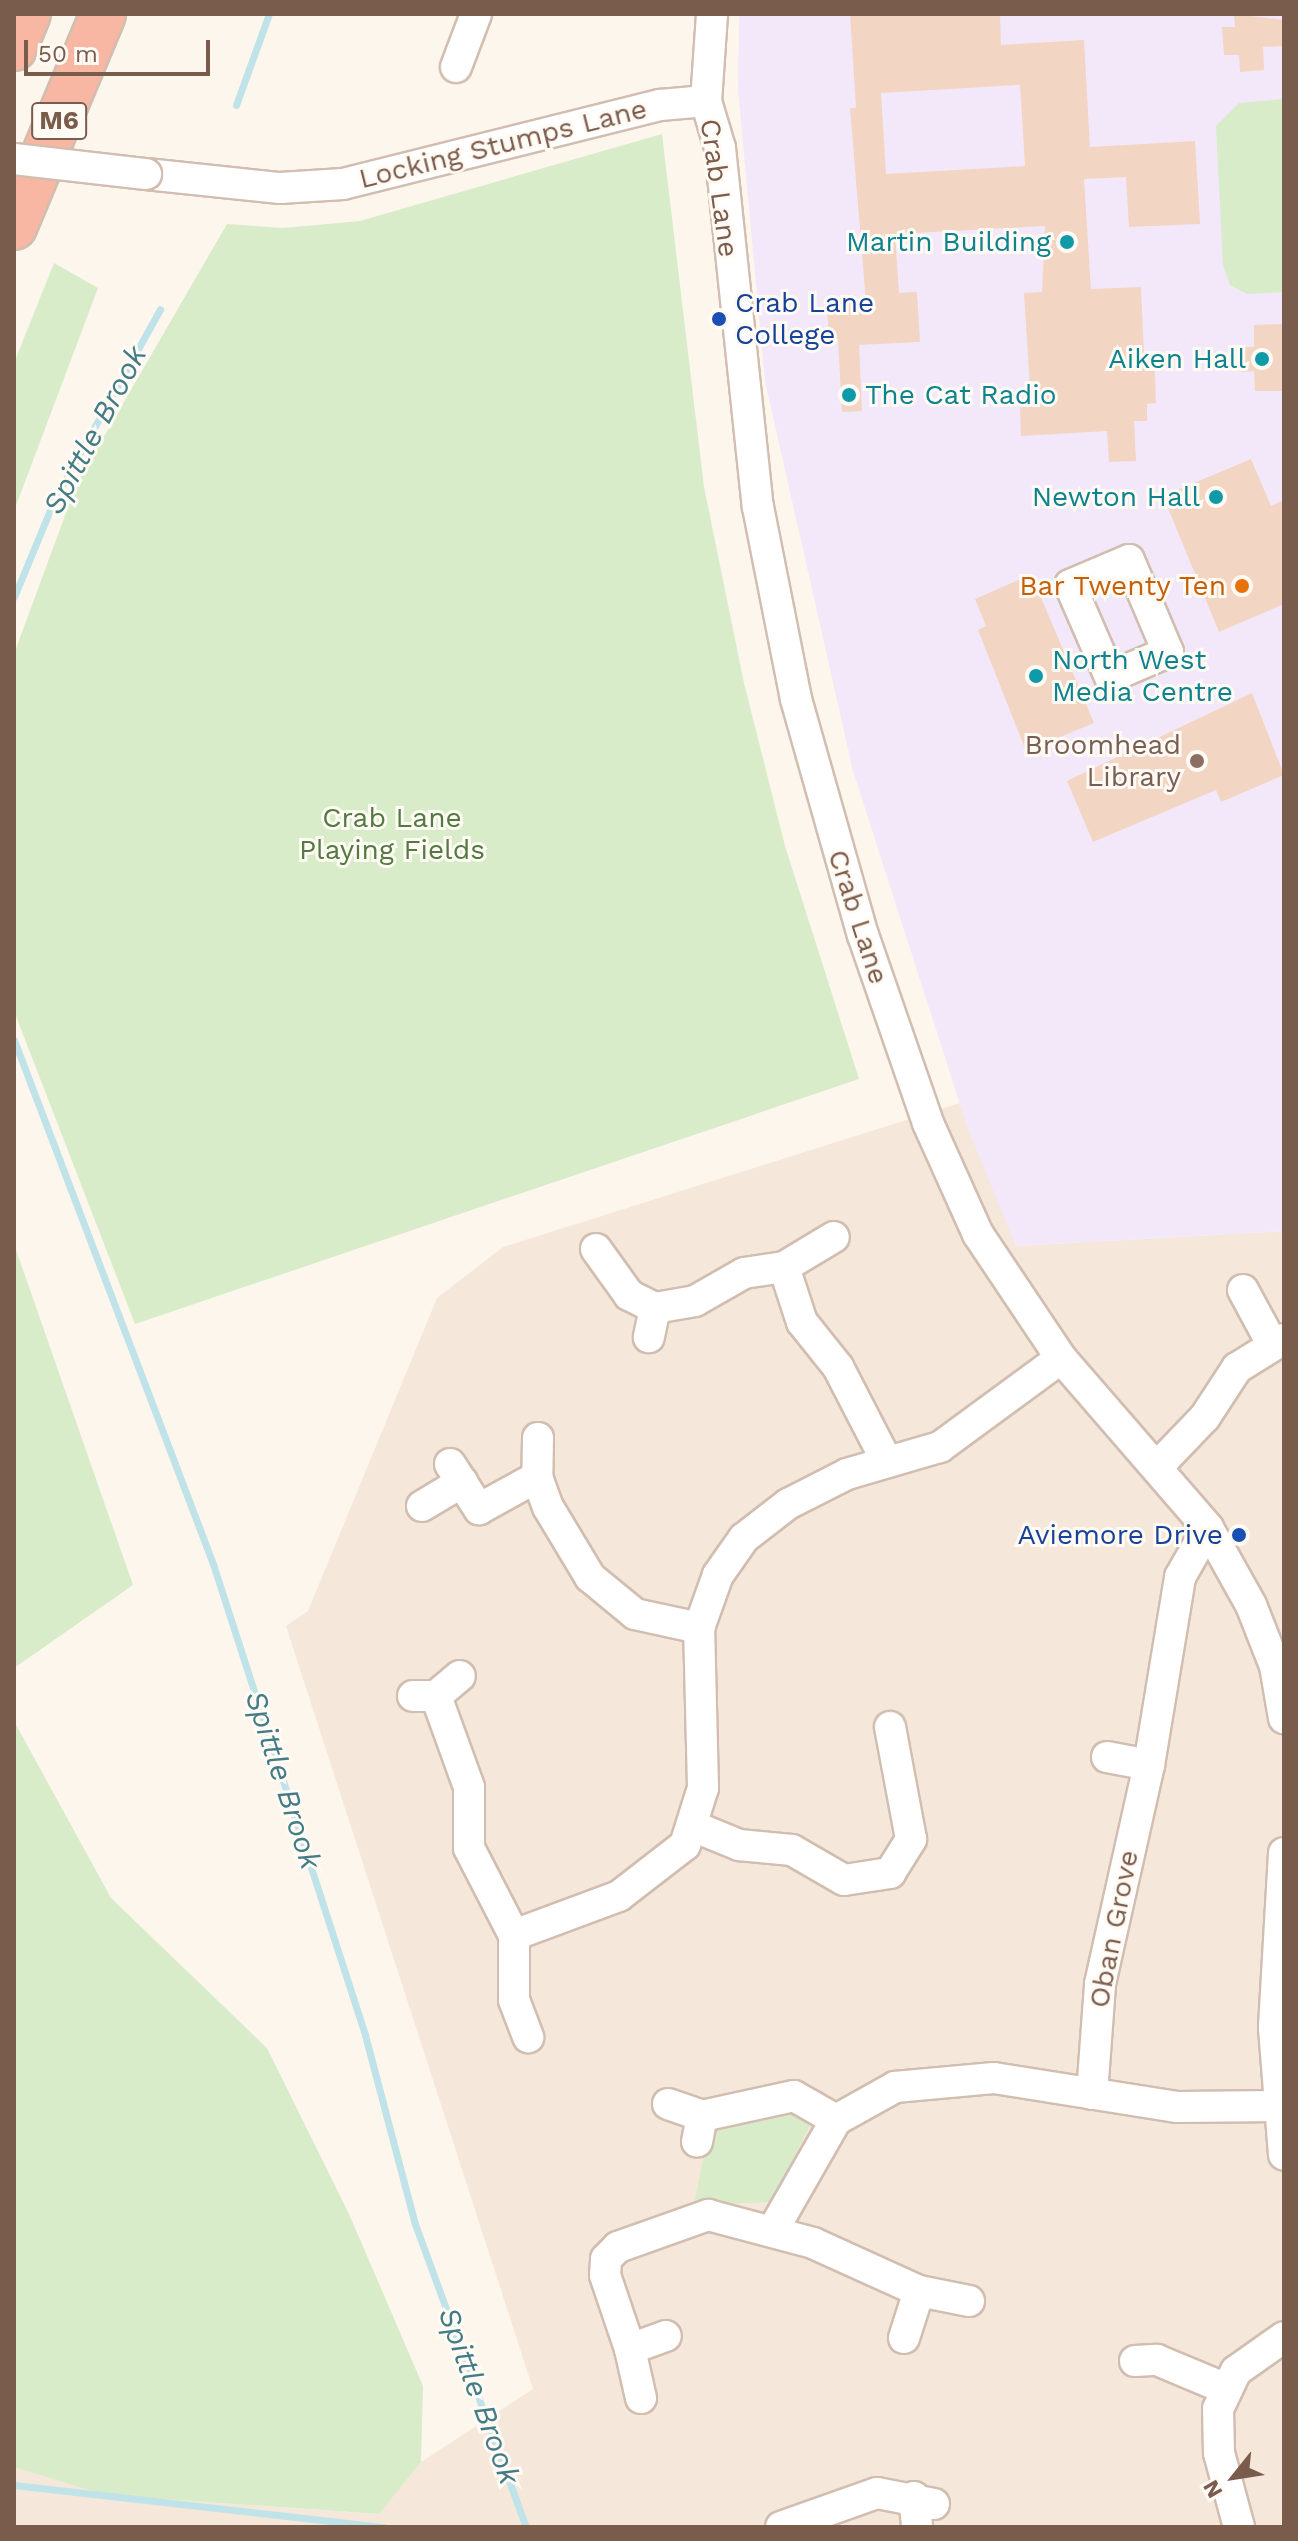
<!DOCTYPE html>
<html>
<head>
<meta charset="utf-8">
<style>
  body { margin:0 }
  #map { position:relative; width:1298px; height:2541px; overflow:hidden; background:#fdf6ec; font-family:"Work Sans",sans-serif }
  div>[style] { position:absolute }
  .residential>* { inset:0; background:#f5e8da }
  .education>* { inset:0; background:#f3e8fa }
  .green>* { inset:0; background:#d8ecc9 }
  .stream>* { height:7px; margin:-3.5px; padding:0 3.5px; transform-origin:3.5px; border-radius:3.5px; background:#bfe3e8 }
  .building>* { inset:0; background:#f3d5c3 }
  .roads { filter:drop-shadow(2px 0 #d1beb0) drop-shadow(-2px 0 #d1beb0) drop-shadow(0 2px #d1beb0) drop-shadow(0 -2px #d1beb0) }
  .minor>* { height:30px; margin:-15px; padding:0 15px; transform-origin:15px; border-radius:15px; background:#fff }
  .highway>* { height:44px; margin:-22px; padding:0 22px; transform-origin:22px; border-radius:22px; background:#f7b7a3 }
  .bridges { filter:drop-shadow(2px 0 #d1beb0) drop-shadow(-2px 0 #d1beb0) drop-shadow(0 2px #d1beb0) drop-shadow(0 -2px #d1beb0) }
  .minor-bridge>* { height:30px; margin:-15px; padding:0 15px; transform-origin:15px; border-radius:15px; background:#fff }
  .dots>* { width:22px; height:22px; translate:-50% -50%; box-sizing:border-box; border:4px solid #fffaf3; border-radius:50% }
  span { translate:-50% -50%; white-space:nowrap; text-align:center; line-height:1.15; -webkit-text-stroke:6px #fffaf3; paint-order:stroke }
  .shield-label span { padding:2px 6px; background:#fffaf3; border:2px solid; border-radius:6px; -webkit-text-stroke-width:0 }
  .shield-label { font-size:26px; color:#7a5c4d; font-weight:700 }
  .street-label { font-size:28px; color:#7a5c4d }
  .culture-label { font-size:28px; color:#0d838f }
  .right { translate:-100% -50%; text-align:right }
  .left { translate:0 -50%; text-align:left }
  .transit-label { font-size:28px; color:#164399 }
  .food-label { font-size:28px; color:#c56008 }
  .education-label { font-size:28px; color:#785e54 }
  .park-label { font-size:28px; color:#537a41 }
  .water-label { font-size:30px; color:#437c86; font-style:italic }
  .frame { position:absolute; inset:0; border:16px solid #7a5c4d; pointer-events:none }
  .north { position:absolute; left:1194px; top:2437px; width:80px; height:80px; -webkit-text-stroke:6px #fffaf3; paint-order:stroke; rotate:240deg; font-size:22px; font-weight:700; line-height:32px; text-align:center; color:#7a5c4d }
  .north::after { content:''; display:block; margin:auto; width:28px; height:36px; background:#7a5c4d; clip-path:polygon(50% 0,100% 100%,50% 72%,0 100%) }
  .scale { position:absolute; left:24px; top:40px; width:186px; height:36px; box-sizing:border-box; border:4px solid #7a5c4d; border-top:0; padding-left:10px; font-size:24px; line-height:28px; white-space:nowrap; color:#7a5c4d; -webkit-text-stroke:6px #fffaf3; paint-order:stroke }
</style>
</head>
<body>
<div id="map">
  <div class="residential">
    <div style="clip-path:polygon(960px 1103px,1016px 1246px,1284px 1231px,1284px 2527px,14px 2527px,14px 2467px,104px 2495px,378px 2514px,421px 2462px,533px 2389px,286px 1626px,308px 1611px,437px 1298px,503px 1247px)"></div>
  </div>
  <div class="education">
    <div style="clip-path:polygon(739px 14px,1284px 14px,1284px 1231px,1016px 1246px,967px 1126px,853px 771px,765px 381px,738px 90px)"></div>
  </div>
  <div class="green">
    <div style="clip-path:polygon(1284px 99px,1284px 292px,1247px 294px,1230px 285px,1223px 265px,1216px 126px,1239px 103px)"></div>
    <div style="clip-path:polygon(662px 134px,704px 487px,744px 683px,785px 846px,859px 1079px,135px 1324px,14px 1011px,14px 654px,77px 483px,227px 224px,283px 228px,360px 221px)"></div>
    <div style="clip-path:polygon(54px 263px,98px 288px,14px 511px,14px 363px)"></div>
    <div style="clip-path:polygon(14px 1244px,133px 1585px,14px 1668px)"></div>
    <div style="clip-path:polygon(14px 1721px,111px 1898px,267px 2048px,349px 2214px,423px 2386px,421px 2462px,379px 2514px,104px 2495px,14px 2467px)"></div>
    <div style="clip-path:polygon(790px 2108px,810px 2126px,771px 2202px,694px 2205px,709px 2129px)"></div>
  </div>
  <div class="stream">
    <div style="left:236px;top:105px;width:97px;rotate:-70.1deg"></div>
    <div style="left:14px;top:597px;width:107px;rotate:-67.5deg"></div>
    <div style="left:55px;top:498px;width:216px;rotate:-60.9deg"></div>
    <div style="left:14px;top:1040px;width:561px;rotate:69.2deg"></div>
    <div style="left:213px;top:1564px;width:495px;rotate:72.1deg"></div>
    <div style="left:365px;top:2035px;width:196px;rotate:75.2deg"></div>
    <div style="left:415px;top:2224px;width:323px;rotate:69.9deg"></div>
    <div style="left:14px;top:2485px;width:373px;rotate:6.5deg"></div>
  </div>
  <div class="building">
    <div style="clip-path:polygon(evenodd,850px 14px,1000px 14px,1001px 45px,1084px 40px,1090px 147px,1195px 141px,1200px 224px,1129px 227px,1126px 177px,1084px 179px,1091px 289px,1141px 287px,1144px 354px,1154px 353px,1156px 403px,1147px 404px,1147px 421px,1134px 421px,1136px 461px,1109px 462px,1107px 431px,1021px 436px,1020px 405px,1031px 404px,1024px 293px,1042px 292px,1045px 226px,895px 234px,899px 293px,917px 292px,920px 342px,859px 345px,862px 411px,842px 412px,838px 339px,829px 340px,827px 305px,866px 302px,850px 108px,856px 108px,850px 14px,1020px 85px,1025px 166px,886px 174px,881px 93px,1020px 85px)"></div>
    <div style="clip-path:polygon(1234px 14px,1284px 20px,1284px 46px,1263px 47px,1264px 70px,1240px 72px,1239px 55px,1224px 55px,1222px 27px,1235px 27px)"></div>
    <div style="clip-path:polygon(1282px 324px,1284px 391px,1255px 391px,1254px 371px,1241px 372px,1240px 347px,1254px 347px,1254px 325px)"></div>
    <div style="clip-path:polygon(1251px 459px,1271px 506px,1284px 500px,1284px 604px,1219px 632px,1163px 496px)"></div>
    <div style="clip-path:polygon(1021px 579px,1027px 592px,1037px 588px,1094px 723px,1026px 751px,978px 630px,986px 626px,975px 599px)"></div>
    <div style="clip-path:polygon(1252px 693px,1284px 775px,1221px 802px,1216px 790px,1093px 842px,1067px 781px)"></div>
  </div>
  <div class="roads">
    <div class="minor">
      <div style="left:712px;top:14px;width:87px;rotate:93.9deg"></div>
      <div style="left:706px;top:101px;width:49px;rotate:73.4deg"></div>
      <div style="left:720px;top:148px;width:361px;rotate:84deg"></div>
      <div style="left:758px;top:507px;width:196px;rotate:78.8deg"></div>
      <div style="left:796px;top:699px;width:245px;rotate:74.2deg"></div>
      <div style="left:863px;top:935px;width:199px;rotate:70.9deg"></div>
      <div style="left:928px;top:1123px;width:122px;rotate:65.8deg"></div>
      <div style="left:978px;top:1234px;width:149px;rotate:56.2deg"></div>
      <div style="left:1061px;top:1358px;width:225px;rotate:49.1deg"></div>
      <div style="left:1208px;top:1528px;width:88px;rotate:60.8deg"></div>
      <div style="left:1251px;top:1605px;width:66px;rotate:68.5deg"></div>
      <div style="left:1275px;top:1666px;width:53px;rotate:80.2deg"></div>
      <div style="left:456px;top:67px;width:57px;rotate:-69.3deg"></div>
      <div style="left:146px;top:174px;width:135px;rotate:6deg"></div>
      <div style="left:280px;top:188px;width:63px;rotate:-3.6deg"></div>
      <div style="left:343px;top:184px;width:327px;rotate:-14deg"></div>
      <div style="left:660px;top:105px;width:46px;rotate:-5deg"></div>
      <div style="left:1129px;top:560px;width:100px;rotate:67deg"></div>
      <div style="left:1168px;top:652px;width:63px;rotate:156.7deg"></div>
      <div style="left:1110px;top:677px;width:100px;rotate:-113.5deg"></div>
      <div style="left:1070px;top:585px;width:64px;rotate:-23deg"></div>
      <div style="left:596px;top:1249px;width:57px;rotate:54.3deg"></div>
      <div style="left:629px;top:1295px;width:29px;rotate:27deg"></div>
      <div style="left:655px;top:1308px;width:30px;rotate:102deg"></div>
      <div style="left:784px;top:1267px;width:58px;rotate:71.9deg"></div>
      <div style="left:802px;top:1322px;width:58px;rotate:51.3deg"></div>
      <div style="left:838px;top:1367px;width:107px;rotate:62.7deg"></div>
      <div style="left:1243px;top:1290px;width:59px;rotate:61.7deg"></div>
      <div style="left:655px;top:1308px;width:41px;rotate:-9.9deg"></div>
      <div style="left:695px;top:1301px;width:56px;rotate:-29.7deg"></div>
      <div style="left:744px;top:1273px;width:40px;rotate:-8.5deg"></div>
      <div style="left:784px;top:1267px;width:58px;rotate:-31deg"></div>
      <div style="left:538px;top:1438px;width:39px;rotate:91deg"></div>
      <div style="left:537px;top:1477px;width:32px;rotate:70deg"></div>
      <div style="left:548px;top:1507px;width:82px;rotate:59deg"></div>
      <div style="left:590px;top:1577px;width:58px;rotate:39.4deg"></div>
      <div style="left:635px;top:1614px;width:66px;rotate:12.3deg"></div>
      <div style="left:450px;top:1464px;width:54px;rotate:57.2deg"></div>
      <div style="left:479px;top:1509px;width:66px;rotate:-28.9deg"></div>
      <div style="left:1158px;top:1466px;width:68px;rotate:-46.2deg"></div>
      <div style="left:1205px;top:1417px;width:59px;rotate:-56.9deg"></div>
      <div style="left:1237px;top:1368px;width:55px;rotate:-31.7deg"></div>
      <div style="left:422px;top:1506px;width:47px;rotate:-31deg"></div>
      <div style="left:413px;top:1696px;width:23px"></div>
      <div style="left:436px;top:1696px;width:31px;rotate:-40deg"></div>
      <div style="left:436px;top:1696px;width:97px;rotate:70.1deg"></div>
      <div style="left:469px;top:1787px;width:61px;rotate:90deg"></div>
      <div style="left:469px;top:1848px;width:98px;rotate:62.7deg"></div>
      <div style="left:514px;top:1935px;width:65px;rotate:90deg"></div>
      <div style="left:514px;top:2000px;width:40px;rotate:69deg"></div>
      <div style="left:1107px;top:1757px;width:43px;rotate:10.8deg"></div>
      <div style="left:1149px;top:1765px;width:191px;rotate:-80.6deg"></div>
      <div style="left:1180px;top:1577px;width:56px;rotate:-60.3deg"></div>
      <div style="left:695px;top:1827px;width:48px;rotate:22.2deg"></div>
      <div style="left:739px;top:1845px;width:53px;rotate:5.4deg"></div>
      <div style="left:792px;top:1850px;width:60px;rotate:30deg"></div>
      <div style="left:844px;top:1880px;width:47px;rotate:-8.7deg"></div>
      <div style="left:890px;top:1873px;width:40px;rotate:-58deg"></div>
      <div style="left:911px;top:1839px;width:114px;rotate:-100.6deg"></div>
      <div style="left:1284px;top:1853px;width:175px;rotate:93.3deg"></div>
      <div style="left:1274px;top:2028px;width:127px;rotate:85.5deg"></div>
      <div style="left:514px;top:1935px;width:112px;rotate:-20.4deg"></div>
      <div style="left:619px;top:1896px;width:83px;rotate:-37.7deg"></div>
      <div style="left:685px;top:1845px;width:60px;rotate:-72.5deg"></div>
      <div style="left:703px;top:1788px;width:160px;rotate:-91.4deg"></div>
      <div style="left:699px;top:1628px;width:56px;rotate:-70.3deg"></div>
      <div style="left:718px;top:1575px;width:45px;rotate:-54.9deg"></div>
      <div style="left:744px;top:1538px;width:56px;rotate:-37.7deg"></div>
      <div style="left:788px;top:1504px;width:66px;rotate:-27deg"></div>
      <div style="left:847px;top:1474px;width:97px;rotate:-16.2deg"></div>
      <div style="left:940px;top:1447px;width:150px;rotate:-36.3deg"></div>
      <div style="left:1092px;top:2094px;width:110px;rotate:-85.8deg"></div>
      <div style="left:1100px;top:1984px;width:224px;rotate:-77.4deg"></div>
      <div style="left:668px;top:2104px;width:36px;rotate:19deg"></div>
      <div style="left:702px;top:2116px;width:26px;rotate:101deg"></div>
      <div style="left:702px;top:2116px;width:94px;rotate:-12.3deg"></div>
      <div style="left:794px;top:2096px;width:48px;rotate:29.7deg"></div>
      <div style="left:773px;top:2230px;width:127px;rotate:-60.2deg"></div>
      <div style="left:836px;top:2120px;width:68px;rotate:-29.2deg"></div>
      <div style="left:895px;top:2087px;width:99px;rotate:-5.2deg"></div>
      <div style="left:994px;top:2078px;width:186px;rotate:9deg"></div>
      <div style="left:1178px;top:2107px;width:100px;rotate:-0.6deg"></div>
      <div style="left:904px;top:2338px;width:49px;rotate:-72.3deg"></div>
      <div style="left:919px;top:2291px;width:51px;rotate:11.3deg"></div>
      <div style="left:630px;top:2349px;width:78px;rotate:-108.7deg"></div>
      <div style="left:605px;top:2275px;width:16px;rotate:-86deg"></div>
      <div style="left:606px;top:2259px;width:17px;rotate:-45deg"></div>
      <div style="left:618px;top:2247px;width:96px;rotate:-19.6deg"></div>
      <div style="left:708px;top:2215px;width:109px;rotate:14.9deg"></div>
      <div style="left:813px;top:2243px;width:116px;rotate:24.4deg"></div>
      <div style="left:1135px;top:2361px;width:22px;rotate:-3deg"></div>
      <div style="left:1157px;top:2360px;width:73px;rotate:22.7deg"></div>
      <div style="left:641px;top:2398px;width:50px;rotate:-102.7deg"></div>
      <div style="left:630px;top:2349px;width:38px;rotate:-20deg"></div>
      <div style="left:914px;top:2497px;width:30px;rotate:84deg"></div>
      <div style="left:781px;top:2527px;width:102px;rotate:-19.5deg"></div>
      <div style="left:877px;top:2493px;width:58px;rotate:10.9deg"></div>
      <div style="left:1239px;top:2527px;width:77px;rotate:-105.1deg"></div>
      <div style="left:1219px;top:2453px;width:44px;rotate:-91.3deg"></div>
      <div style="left:1218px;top:2409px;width:42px;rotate:-64.7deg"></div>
      <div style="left:1236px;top:2371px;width:59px;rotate:-35.3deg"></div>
    </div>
    <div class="highway">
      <div style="left:14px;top:48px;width:37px;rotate:-68deg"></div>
      <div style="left:14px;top:227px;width:231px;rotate:-67.3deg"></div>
    </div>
  </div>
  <div class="bridges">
    <div class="minor-bridge">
      <div style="left:14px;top:159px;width:133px;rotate:6.5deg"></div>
    </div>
  </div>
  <div class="dots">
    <div style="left:1067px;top:242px;background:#0f9aa8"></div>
    <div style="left:719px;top:319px;background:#1a4fb4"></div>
    <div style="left:1262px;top:359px;background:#0f9aa8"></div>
    <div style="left:849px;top:395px;background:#0f9aa8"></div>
    <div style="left:1216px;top:497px;background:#0f9aa8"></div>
    <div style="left:1242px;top:586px;background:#e8710a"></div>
    <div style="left:1036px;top:676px;background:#0f9aa8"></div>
    <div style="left:1197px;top:761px;background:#8d6e63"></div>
    <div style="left:1239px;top:1535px;background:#1a4fb4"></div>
  </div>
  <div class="shield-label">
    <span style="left:59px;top:121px">M6</span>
  </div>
  <div class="street-label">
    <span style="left:503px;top:144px;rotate:-14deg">Locking Stumps Lane</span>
    <span style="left:719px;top:188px;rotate:82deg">Crab Lane</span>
    <span style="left:858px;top:917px;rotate:72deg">Crab Lane</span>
    <span style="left:1114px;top:1929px;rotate:-79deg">Oban Grove</span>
  </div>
  <div class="culture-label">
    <span class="right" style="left:1051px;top:242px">Martin Building</span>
    <span class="right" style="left:1246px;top:359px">Aiken Hall</span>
    <span class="left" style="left:865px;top:395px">The Cat Radio</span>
    <span class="right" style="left:1200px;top:497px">Newton Hall</span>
    <span class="left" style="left:1052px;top:676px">North West<br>Media Centre</span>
  </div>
  <div class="transit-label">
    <span class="left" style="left:735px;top:319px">Crab Lane<br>College</span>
    <span class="right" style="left:1223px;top:1535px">Aviemore Drive</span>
  </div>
  <div class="food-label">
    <span class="right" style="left:1226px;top:586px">Bar Twenty Ten</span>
  </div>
  <div class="education-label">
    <span class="right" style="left:1181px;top:761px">Broomhead<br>Library</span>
  </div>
  <div class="park-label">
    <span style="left:392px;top:834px">Crab Lane<br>Playing Fields</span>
  </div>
  <div class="water-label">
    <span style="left:95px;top:430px;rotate:-62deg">Spittle Brook</span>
    <span style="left:283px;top:1780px;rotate:72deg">Spittle Brook</span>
    <span style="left:479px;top:2396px;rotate:70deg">Spittle Brook</span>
  </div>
  <div class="frame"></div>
  <div class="north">N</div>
  <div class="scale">50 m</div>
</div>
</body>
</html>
